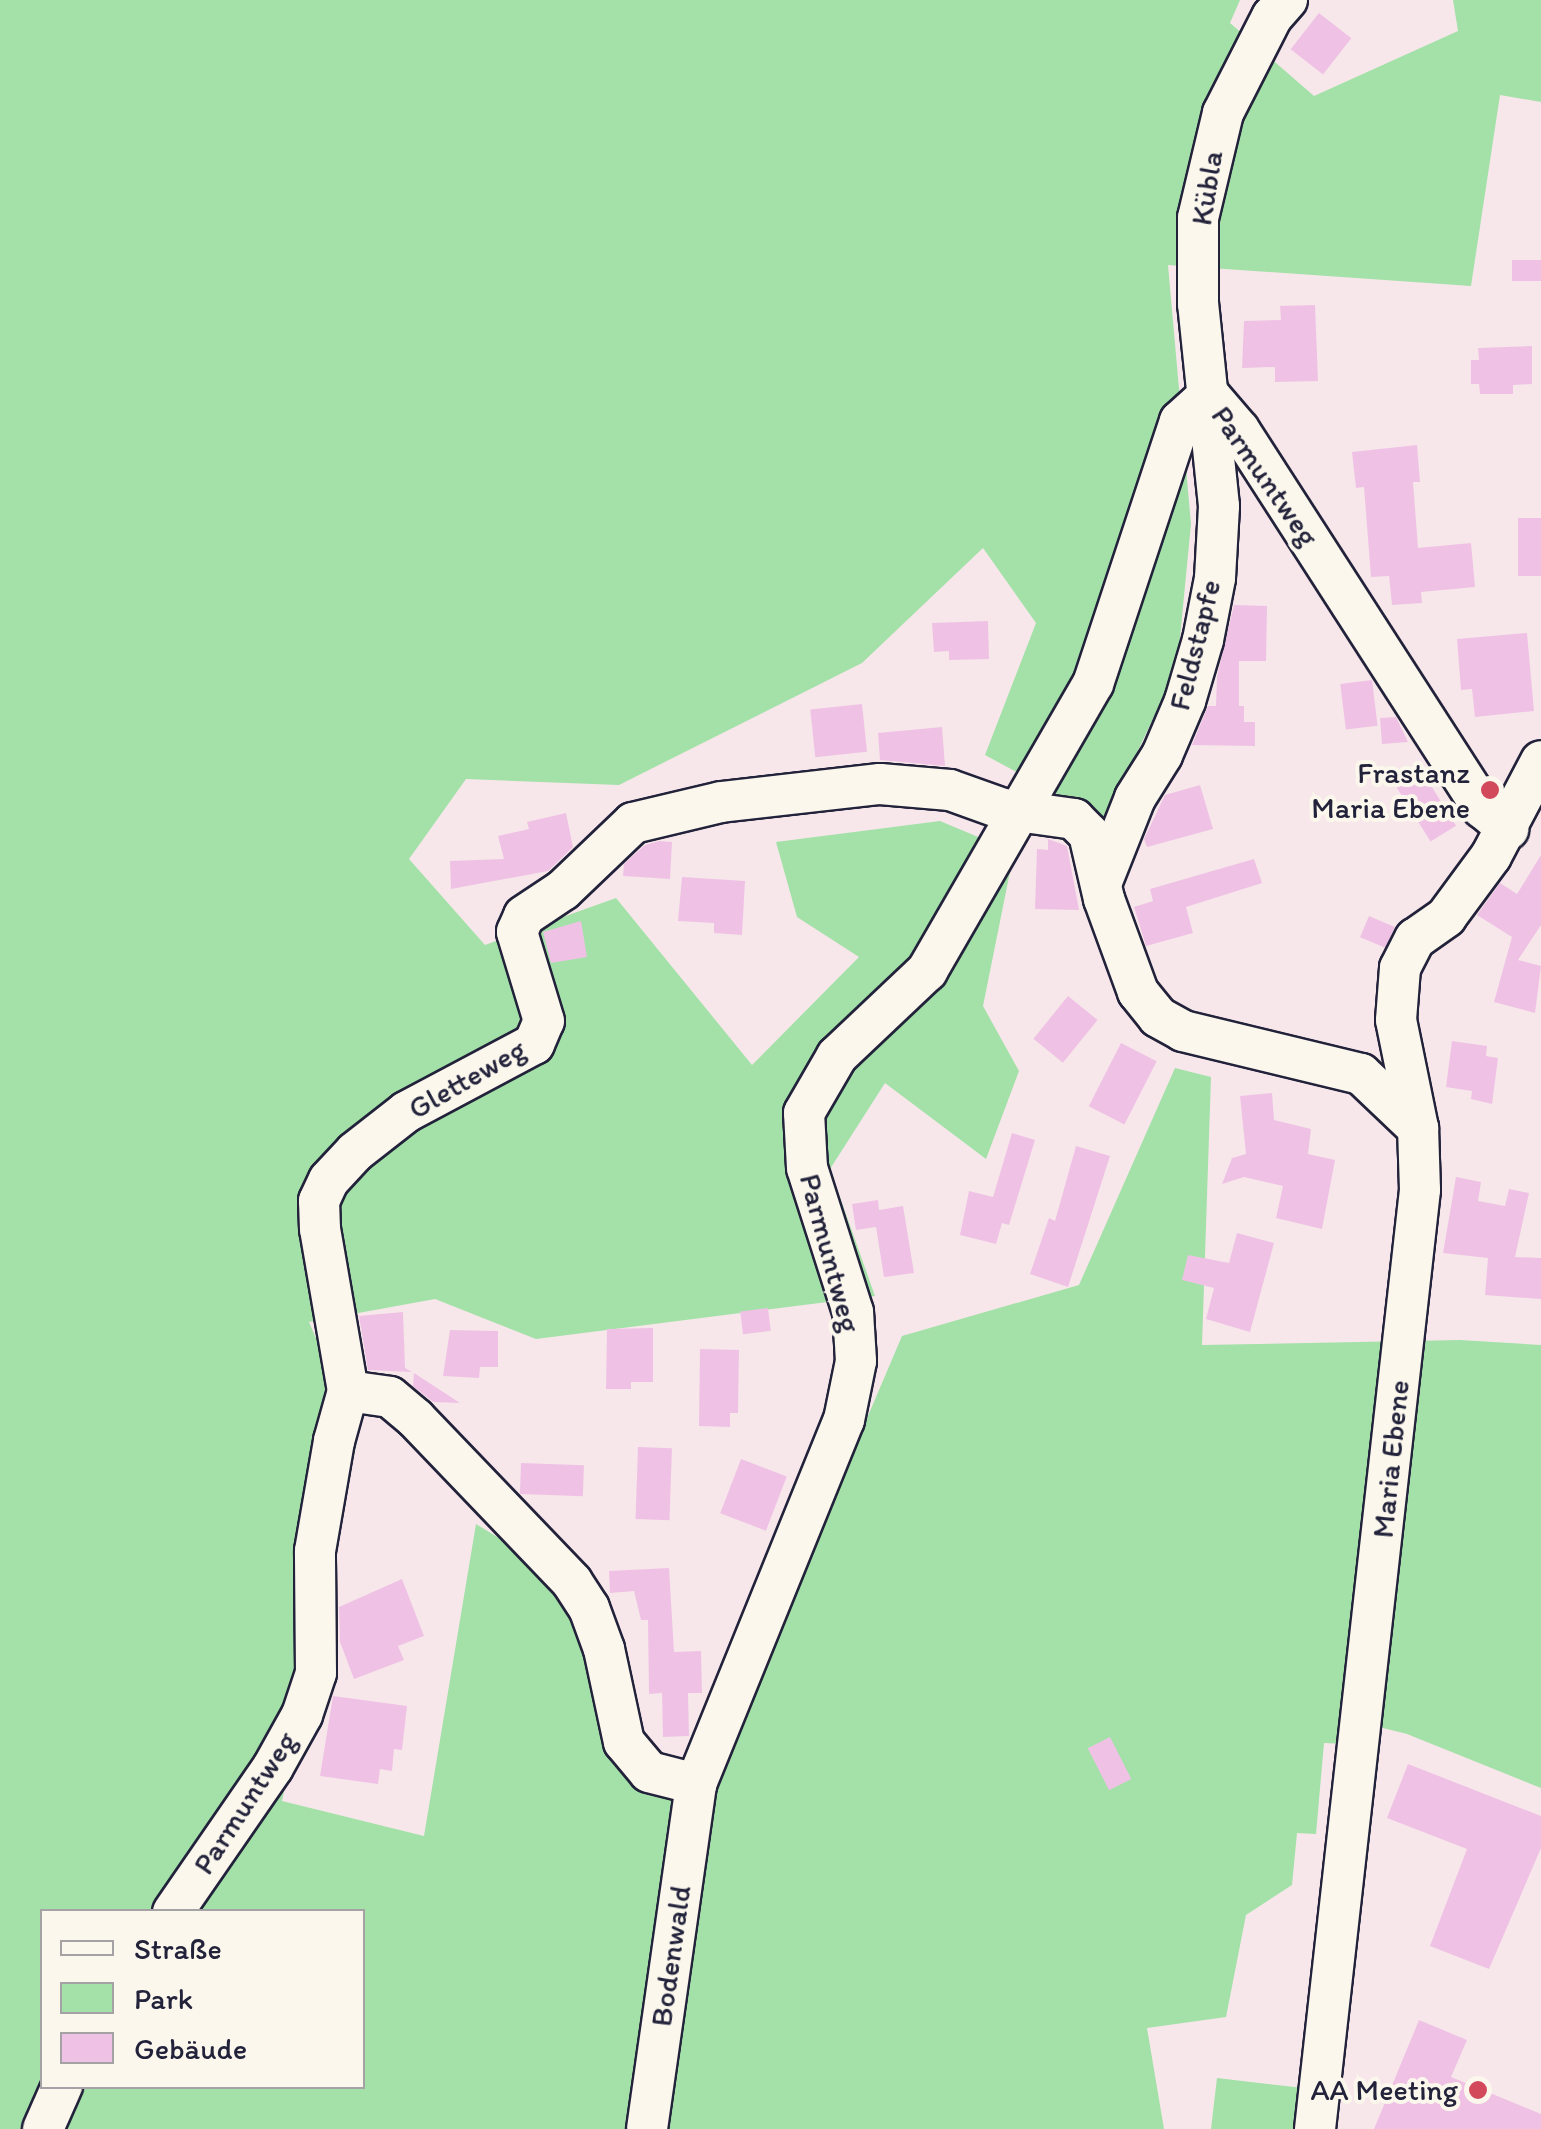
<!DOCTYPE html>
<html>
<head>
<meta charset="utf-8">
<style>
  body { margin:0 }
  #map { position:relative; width:1541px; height:2129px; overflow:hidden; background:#f7e7ea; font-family:Itim,sans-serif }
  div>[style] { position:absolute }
  .green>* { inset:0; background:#a3e1a8 }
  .building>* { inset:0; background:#efc2e5; transform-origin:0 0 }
  .roads { filter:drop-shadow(2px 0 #22223b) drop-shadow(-2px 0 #22223b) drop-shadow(0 2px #22223b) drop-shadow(0 -2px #22223b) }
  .minor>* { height:40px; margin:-20px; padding:0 20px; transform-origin:20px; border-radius:20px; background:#fbf7ec }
  .dots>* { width:28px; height:28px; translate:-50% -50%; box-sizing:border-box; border:5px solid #fbf7ec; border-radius:50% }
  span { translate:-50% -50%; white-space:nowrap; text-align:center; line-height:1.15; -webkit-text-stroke:8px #fbf7ec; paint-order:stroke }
  .street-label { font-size:30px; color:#22223b }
  .poi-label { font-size:30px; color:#22223b }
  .right { translate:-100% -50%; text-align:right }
  .legend { position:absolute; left:40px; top:1909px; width:325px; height:180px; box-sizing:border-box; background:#fbf7ec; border:2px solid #a4a2a5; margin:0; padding:12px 18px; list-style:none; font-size:30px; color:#22223b }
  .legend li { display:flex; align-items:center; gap:20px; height:50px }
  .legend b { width:50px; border:2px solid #a4a2a5 }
</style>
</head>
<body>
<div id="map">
  <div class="green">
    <div style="clip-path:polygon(evenodd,0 0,1240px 0,1230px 23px,1314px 96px,1458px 31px,1453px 0,1541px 0,1541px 102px,1500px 95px,1471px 286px,1168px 265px,1191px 524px,1177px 668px,1105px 820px,985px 755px,1036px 623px,983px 548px,862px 663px,619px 785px,466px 779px,409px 859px,485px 945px,616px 898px,752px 1065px,859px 957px,797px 917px,776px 842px,940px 821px,1014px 852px,983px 1006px,1019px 1071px,986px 1159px,885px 1083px,830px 1169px,875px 1296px,536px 1339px,435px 1299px,309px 1322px,358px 1437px,282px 1801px,424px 1836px,476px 1524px,602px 1601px,640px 1750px,713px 1780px,902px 1336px,1079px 1285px,1175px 1068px,1211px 1077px,1202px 1345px,1460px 1340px,1541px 1345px,1541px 1788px,1407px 1734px,1351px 1720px,1345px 1744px,1324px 1743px,1316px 1834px,1297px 1833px,1292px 1885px,1246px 1915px,1226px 2017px,1147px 2028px,1164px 2129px,0 2129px,0 0,42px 1912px,362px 1912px,362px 2086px,42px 2086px,42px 1912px)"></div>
    <div style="clip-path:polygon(1217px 2078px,1303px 2088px,1298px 2129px,1211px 2129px)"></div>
  </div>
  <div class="building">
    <div style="left:1319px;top:13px;width:41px;height:46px;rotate:38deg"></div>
    <div style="left:1541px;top:260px;width:21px;height:29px;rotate:90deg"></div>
    <div style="clip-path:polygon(1315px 305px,1318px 381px,1275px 382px,1275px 367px,1242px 368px,1244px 321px,1281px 320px,1280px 306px)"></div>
    <div style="clip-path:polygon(1532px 346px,1532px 384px,1513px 385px,1513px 394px,1480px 394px,1479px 384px,1471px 384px,1471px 360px,1479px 360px,1478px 348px)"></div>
    <div style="clip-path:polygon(1417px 445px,1420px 482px,1413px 482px,1418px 548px,1471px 543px,1475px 587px,1421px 592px,1422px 603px,1392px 605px,1389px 576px,1371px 577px,1364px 487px,1356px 488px,1352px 452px)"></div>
    <div style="left:1541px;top:518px;width:58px;height:23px;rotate:90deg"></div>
    <div style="clip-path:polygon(1234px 605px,1267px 606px,1266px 661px,1239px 661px,1239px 706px,1244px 706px,1244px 722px,1255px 722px,1255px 746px,1192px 745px,1208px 706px,1216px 706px,1217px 677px)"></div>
    <div style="clip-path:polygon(988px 621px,989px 659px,949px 660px,949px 651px,934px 652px,932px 623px)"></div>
    <div style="clip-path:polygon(1527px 633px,1534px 711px,1475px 717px,1472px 689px,1461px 690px,1457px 639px)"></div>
    <div style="left:1372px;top:680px;width:46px;height:32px;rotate:83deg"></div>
    <div style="left:862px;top:704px;width:48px;height:52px;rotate:84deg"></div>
    <div style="clip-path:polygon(1396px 717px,1408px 742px,1382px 744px,1380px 718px)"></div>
    <div style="clip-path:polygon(942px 727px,945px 766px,880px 760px,878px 733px)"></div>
    <div style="left:1420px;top:768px;width:68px;height:30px;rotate:58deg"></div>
    <div style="clip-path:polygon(1200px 785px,1213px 829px,1147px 847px,1144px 839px,1165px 795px)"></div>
    <div style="clip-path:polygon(566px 813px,573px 847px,548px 871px,451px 889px,450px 861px,504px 859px,498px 836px,529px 829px,527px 822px)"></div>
    <div style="clip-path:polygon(1048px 839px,1067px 846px,1079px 910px,1035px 909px,1037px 849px,1048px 850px)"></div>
    <div style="clip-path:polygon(659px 841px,672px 842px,670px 879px,623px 876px,624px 864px,645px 845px)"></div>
    <div style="clip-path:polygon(1541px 855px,1541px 925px,1518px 960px,1541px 966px,1535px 1013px,1494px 1002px,1512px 937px,1477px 915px,1500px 883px,1517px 894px)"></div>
    <div style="clip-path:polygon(1254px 859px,1262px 883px,1186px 907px,1193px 933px,1146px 946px,1134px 907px,1153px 901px,1150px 889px)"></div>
    <div style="clip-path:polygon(682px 877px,745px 881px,742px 935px,714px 933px,714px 923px,678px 921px)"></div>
    <div style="left:1369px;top:916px;width:28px;height:23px;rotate:23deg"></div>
    <div style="clip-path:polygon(581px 921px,587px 957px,551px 963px,543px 932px)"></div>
    <div style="left:1068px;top:996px;width:38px;height:55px;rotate:39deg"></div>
    <div style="clip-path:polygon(1452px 1041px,1487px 1046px,1486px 1056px,1498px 1058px,1492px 1104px,1471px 1099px,1472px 1091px,1446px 1087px)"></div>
    <div style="left:1121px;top:1043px;width:40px;height:71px;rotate:27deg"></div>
    <div style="clip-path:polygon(1272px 1093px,1274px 1120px,1311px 1129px,1308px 1154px,1335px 1160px,1322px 1229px,1276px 1218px,1283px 1186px,1244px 1177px,1222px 1184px,1232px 1158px,1246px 1154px,1240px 1096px)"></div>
    <div style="clip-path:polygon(1012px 1133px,1035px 1140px,1009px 1225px,1002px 1223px,996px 1244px,960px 1235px,969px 1191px,993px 1197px)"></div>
    <div style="clip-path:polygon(1076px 1146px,1110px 1156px,1068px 1287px,1030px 1274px,1049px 1218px,1055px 1221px)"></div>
    <div style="clip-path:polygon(1456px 1177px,1481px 1182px,1478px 1201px,1505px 1206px,1509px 1189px,1529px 1193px,1515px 1257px,1541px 1258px,1541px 1299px,1485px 1295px,1488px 1258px,1443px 1253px)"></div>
    <div style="clip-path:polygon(878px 1200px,879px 1210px,903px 1206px,914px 1273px,884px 1277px,876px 1227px,856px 1230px,852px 1204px)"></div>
    <div style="clip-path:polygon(1237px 1233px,1274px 1243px,1250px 1332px,1206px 1319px,1214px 1288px,1182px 1280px,1188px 1255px,1229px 1263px)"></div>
    <div style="left:768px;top:1308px;width:23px;height:28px;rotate:83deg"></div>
    <div style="clip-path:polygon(403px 1312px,405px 1368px,412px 1372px,368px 1370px,359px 1316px)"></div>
    <div style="clip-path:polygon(653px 1328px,653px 1382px,631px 1382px,631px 1389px,606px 1389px,607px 1329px)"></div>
    <div style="clip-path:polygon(450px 1330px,498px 1331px,498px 1367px,480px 1367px,479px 1378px,443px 1376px)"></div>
    <div style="clip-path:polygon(700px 1349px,739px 1350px,738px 1413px,730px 1413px,730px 1427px,699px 1426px)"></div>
    <div style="clip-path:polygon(414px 1373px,460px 1403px,433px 1402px,413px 1386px)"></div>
    <div style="left:638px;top:1447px;width:34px;height:72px;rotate:2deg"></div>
    <div style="left:741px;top:1459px;width:49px;height:58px;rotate:21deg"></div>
    <div style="left:521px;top:1463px;width:63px;height:31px;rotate:2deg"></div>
    <div style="clip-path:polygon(669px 1568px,674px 1652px,701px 1651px,702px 1693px,688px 1693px,689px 1736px,663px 1737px,662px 1693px,649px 1694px,648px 1620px,641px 1620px,634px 1591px,610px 1593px,609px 1571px)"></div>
    <div style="clip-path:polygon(402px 1579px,424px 1636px,398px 1646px,404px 1660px,354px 1679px,340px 1642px,339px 1607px)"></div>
    <div style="clip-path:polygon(333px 1696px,407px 1706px,402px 1750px,394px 1749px,392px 1771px,380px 1769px,378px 1784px,320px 1776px)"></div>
    <div style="left:1110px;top:1737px;width:47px;height:25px;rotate:63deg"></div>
    <div style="clip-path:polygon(1408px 1764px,1541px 1816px,1541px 1848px,1489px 1969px,1430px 1946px,1467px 1849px,1387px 1818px)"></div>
    <div style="clip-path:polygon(1419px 2020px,1467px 2040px,1451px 2077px,1541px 2114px,1541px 2129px,1374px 2129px)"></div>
  </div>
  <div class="roads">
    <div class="minor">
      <div style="left:1209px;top:395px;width:46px;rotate:49.4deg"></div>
      <div style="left:1239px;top:430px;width:450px;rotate:57.2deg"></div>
      <div style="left:1483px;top:808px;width:33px;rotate:40deg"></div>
      <div style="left:1103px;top:879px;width:87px;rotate:-68.4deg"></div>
      <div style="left:1135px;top:798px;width:51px;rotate:-57.9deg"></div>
      <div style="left:1162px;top:755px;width:59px;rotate:-66.9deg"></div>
      <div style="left:1185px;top:701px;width:64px;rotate:-73.6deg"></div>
      <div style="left:1203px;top:640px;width:63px;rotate:-79deg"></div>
      <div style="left:1215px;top:578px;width:72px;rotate:-86.8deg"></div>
      <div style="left:1219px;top:506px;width:203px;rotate:-95.9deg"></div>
      <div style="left:1198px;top:304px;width:86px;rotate:-90deg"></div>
      <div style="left:1198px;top:218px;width:108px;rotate:-76.6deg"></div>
      <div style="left:1223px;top:113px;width:108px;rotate:-63deg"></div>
      <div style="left:1272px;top:17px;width:23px;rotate:-49deg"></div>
      <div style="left:348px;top:1391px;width:42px;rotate:8.1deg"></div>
      <div style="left:390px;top:1397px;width:33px;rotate:40deg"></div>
      <div style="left:415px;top:1418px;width:227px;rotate:46.2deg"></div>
      <div style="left:572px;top:1582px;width:31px;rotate:57deg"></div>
      <div style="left:589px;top:1608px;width:44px;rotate:69.9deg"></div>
      <div style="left:604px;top:1649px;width:95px;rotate:77.9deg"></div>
      <div style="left:624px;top:1742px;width:39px;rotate:50deg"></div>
      <div style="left:649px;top:1772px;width:49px;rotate:14.3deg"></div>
      <div style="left:173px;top:1912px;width:176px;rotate:-55.4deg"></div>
      <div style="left:273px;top:1767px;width:60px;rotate:-60.9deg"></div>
      <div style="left:302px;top:1715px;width:44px;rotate:-71.6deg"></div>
      <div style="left:316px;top:1673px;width:122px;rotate:-90.5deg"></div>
      <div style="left:315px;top:1551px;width:112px;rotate:-80.2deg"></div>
      <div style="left:334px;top:1441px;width:52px;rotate:-74.4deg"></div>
      <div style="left:348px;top:1391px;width:164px;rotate:-99.8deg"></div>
      <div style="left:320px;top:1229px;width:28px;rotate:-92deg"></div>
      <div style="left:319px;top:1201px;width:23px;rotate:-65deg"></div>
      <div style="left:329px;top:1180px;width:38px;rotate:-47deg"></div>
      <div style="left:355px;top:1152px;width:65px;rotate:-38.1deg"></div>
      <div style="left:406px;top:1112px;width:145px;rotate:-28deg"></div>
      <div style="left:534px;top:1044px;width:25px;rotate:-67deg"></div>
      <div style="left:544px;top:1021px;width:93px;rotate:-106.9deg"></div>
      <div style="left:517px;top:932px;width:17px;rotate:-66deg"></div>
      <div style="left:524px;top:916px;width:47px;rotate:-33.7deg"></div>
      <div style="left:563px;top:890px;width:97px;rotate:-43.7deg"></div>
      <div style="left:633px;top:823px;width:90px;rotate:-13.4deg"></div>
      <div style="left:721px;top:802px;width:160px;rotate:-6.5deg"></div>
      <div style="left:880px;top:784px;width:70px;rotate:4.9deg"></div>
      <div style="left:950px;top:790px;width:56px;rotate:19.7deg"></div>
      <div style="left:1003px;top:809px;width:72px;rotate:8deg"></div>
      <div style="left:1074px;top:819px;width:21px;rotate:45deg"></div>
      <div style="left:1089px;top:834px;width:67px;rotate:77deg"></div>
      <div style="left:1104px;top:899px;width:99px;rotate:69.9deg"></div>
      <div style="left:1138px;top:992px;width:32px;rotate:51deg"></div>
      <div style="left:1158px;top:1017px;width:29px;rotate:29deg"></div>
      <div style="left:1183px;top:1031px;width:183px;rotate:13.6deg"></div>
      <div style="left:1361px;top:1074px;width:79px;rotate:43.5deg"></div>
      <div style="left:43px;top:2129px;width:47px;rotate:-66.2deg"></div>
      <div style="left:647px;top:2129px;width:348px;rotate:-81.9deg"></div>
      <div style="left:696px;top:1784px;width:393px;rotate:-67.9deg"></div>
      <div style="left:844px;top:1420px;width:60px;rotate:-78.5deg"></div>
      <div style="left:856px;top:1361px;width:49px;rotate:-93.5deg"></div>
      <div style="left:853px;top:1312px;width:151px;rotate:-107.7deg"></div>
      <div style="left:807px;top:1168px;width:55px;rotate:-93.1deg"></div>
      <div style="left:804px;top:1113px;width:66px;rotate:-59.9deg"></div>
      <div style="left:837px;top:1056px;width:124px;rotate:-43.4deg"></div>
      <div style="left:927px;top:971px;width:332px;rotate:-60deg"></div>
      <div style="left:1093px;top:684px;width:277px;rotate:-71.7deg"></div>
      <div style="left:1180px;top:421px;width:39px;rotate:-42deg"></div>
      <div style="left:1315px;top:2129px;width:945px;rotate:-83.62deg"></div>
      <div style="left:1420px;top:1190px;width:62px;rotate:-91.8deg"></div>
      <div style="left:1418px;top:1128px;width:110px;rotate:-101.5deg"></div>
      <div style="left:1396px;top:1020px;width:52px;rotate:-85.6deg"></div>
      <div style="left:1400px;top:968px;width:33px;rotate:-63deg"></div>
      <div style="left:1415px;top:939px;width:38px;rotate:-35deg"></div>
      <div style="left:1446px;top:917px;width:76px;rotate:-53.6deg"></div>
      <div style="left:1491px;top:856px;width:107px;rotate:-62.2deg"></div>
    </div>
  </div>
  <div class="dots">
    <div style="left:1490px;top:790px;background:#d1495b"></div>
    <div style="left:1478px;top:2090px;background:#d1495b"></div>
  </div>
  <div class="street-label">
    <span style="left:1207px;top:188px;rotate:-81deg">Kübla</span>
    <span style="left:1265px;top:476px;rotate:55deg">Parmuntweg</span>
    <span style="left:1195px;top:645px;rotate:-76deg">Feldstapfe</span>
    <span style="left:467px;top:1079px;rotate:-30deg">Gletteweg</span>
    <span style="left:830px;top:1253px;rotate:75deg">Parmuntweg</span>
    <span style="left:1391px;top:1459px;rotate:-84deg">Maria Ebene</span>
    <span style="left:245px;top:1803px;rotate:-57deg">Parmuntweg</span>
    <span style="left:671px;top:1956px;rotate:-82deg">Bodenwald</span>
  </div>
  <div class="poi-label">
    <span class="right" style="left:1470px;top:790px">Frastanz<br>Maria Ebene</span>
    <span class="right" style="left:1458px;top:2090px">AA Meeting</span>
  </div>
  <ul class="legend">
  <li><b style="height:12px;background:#fbf7ec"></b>Straße</li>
  <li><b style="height:28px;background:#a3e1a8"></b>Park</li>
  <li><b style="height:28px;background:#efc2e5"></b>Gebäude</li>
  </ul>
</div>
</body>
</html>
